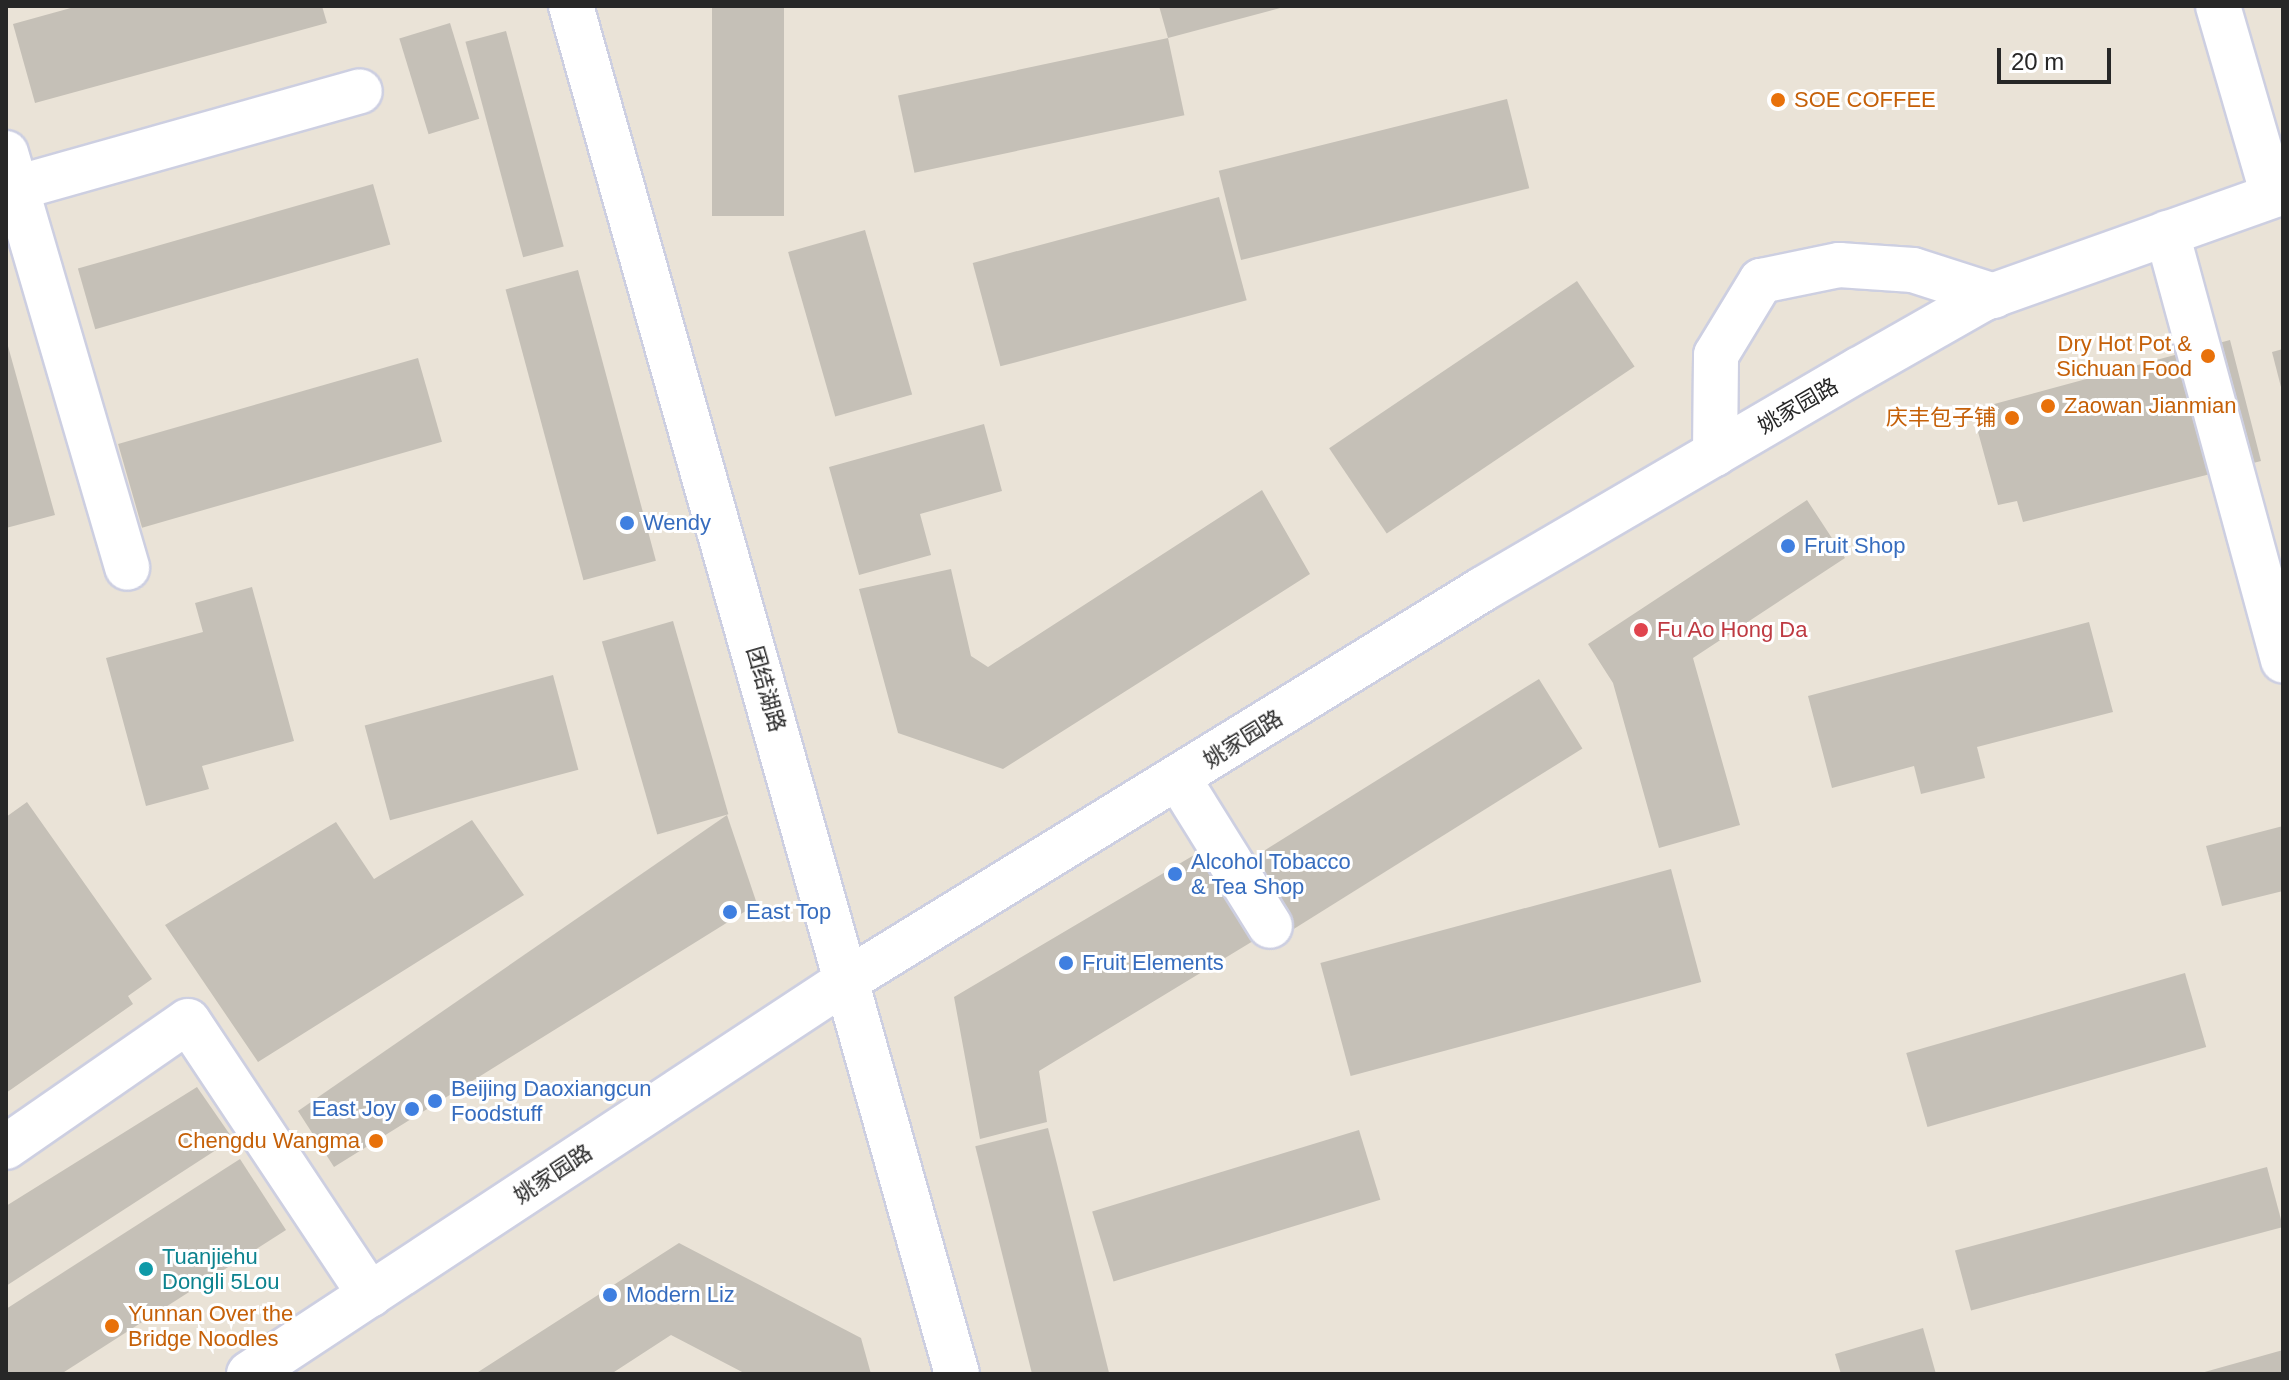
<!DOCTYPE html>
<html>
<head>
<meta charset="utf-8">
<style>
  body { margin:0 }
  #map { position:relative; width:2289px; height:1380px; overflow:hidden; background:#eae3d7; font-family:Helvetica,"Noto Sans SC",sans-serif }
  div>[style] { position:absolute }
  .building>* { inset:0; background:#c5c0b7; transform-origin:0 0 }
  .roads { filter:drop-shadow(2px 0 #cdcfe1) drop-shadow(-2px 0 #cdcfe1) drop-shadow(0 2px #cdcfe1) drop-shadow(0 -2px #cdcfe1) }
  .minor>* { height:44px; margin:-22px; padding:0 22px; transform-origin:22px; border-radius:22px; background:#fff }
  .dots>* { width:22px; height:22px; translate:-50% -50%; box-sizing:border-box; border:4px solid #fff; border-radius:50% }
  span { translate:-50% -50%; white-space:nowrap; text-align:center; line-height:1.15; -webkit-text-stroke:6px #fff; paint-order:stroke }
  .food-label { font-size:22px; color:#c56008 }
  .left { translate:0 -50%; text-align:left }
  .right { translate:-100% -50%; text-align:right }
  .street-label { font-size:22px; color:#272727 }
  .shop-label { font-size:22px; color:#366cbe }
  .health-label { font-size:22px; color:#be3a42 }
  .culture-label { font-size:22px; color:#0d838f }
  .frame { position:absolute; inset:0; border:8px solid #272727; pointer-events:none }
  .scale { position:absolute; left:1997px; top:48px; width:114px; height:36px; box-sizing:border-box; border:4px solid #272727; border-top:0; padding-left:10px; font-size:24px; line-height:28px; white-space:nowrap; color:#272727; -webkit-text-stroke:6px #fff; paint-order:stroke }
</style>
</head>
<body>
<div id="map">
  <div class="building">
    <div style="clip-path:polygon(78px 6px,322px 6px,327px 23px,35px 103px,13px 24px)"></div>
    <div style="left:712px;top:6px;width:72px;height:210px"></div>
    <div style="clip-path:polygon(1159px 6px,1283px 6px,1284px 7px,1168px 38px)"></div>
    <div style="left:450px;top:23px;width:100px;height:53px;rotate:73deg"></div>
    <div style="left:506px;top:31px;width:223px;height:42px;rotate:75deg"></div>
    <div style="left:1168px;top:38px;width:79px;height:276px;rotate:78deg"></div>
    <div style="left:1507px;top:99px;width:92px;height:297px;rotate:76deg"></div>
    <div style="left:373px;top:184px;width:63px;height:307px;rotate:74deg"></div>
    <div style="left:1219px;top:197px;width:107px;height:255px;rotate:75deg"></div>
    <div style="left:865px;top:230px;width:171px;height:80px;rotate:74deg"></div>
    <div style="left:578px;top:270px;width:301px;height:75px;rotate:75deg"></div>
    <div style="left:1577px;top:281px;width:103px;height:299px;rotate:56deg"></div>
    <div style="clip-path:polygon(6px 339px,55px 515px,6px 528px)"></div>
    <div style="clip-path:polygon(2230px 340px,2261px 461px,2023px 522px,2017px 501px,1998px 505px,1972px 410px)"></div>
    <div style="clip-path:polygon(2283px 349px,2283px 391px,2282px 391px,2272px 352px)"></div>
    <div style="left:418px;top:358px;width:87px;height:312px;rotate:74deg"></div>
    <div style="clip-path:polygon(984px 424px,1002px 491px,920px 514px,931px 555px,859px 575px,829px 467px)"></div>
    <div style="clip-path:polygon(1262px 490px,1310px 574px,1003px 769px,898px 733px,859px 589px,951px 569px,971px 656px,988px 667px)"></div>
    <div style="clip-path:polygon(1807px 500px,1845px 558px,1693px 658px,1740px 825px,1659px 848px,1613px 683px,1588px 644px)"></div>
    <div style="clip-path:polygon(252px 587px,294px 741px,202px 766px,209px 789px,146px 806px,106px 658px,203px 632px,195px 603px)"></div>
    <div style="left:673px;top:621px;width:201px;height:74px;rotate:74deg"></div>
    <div style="clip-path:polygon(2089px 622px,2113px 712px,1977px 747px,1985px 778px,1921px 794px,1914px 766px,1832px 788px,1808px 696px)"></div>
    <div style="left:553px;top:675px;width:98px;height:195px;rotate:75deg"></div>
    <div style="left:1539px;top:679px;width:82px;height:340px;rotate:58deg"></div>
    <div style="clip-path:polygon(27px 802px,152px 979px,128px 996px,133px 1004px,6px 1093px,6px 817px)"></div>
    <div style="clip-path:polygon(727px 815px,757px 904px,334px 1167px,298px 1111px)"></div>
    <div style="clip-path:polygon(472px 820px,524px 895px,258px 1062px,165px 925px,336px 822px,374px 879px)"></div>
    <div style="clip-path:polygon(2283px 826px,2283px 891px,2222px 906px,2206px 846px)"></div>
    <div style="clip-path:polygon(1206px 848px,1258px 938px,1039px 1071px,1047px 1122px,980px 1139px,954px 997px)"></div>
    <div style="left:1671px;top:869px;width:117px;height:363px;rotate:75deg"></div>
    <div style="left:2185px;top:973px;width:77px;height:290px;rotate:74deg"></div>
    <div style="clip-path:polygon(197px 1087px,233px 1139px,6px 1286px,6px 1206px)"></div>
    <div style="left:1048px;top:1128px;width:253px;height:75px;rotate:76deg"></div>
    <div style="left:1359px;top:1130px;width:73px;height:279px;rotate:73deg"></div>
    <div style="clip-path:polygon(240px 1159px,286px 1230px,61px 1374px,6px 1374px,6px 1309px)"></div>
    <div style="left:2267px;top:1167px;width:62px;height:323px;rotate:75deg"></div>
    <div style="clip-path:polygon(679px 1243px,861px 1338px,871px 1374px,746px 1374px,671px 1335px,611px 1374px,475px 1374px)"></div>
    <div style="clip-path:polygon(1923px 1328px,1936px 1374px,1841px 1374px,1835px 1354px)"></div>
    <div style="clip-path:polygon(2283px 1350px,2283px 1374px,2201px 1374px,2201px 1373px)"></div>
  </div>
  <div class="roads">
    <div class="minor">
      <div style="left:571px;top:6px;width:1421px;rotate:74.24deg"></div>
      <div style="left:2218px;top:6px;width:197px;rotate:73.8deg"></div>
      <div style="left:6px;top:153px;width:432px;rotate:73.7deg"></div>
      <div style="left:16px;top:188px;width:357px;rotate:-15.7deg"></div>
      <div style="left:2167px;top:233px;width:443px;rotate:74.8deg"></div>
      <div style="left:1715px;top:454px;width:99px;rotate:-89.4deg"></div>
      <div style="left:1716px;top:355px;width:87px;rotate:-58.7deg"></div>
      <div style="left:1761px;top:281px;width:80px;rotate:-11.6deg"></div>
      <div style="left:1839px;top:265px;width:74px;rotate:3.9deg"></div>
      <div style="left:1913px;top:270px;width:85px;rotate:17.8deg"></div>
      <div style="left:1178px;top:778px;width:174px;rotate:58.1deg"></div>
      <div style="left:6px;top:1147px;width:221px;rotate:-34.7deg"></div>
      <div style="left:188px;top:1021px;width:329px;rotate:56.4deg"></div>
      <div style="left:249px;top:1374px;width:718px;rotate:-33.36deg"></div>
      <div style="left:849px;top:979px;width:744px;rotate:-31.6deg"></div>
      <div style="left:1483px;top:589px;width:436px;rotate:-30.3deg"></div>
      <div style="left:1860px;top:369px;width:142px;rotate:-29.6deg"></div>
      <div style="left:1983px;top:299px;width:319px;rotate:-19.6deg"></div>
    </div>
  </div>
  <div class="dots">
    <div style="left:1778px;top:100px;background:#e8710a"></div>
    <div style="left:2208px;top:356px;background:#e8710a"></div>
    <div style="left:2048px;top:406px;background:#e8710a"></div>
    <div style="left:2012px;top:418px;background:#e8710a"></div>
    <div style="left:627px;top:523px;background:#3f7fe0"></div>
    <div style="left:1788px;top:546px;background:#3f7fe0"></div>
    <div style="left:1641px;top:630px;background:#e0444e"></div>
    <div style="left:1175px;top:874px;background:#3f7fe0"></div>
    <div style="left:730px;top:912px;background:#3f7fe0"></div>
    <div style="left:1066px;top:963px;background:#3f7fe0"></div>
    <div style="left:435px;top:1101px;background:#3f7fe0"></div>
    <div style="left:412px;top:1109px;background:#3f7fe0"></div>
    <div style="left:376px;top:1141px;background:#e8710a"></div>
    <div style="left:146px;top:1269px;background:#0f9aa8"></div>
    <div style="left:610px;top:1295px;background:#3f7fe0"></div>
    <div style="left:112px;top:1326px;background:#e8710a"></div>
  </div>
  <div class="food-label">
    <span class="left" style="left:1794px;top:100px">SOE COFFEE</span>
    <span class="right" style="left:2192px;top:356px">Dry Hot Pot &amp;<br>Sichuan Food</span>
    <span class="left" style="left:2064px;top:406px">Zaowan Jianmian</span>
    <span class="right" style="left:1996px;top:418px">庆丰包子铺</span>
    <span class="right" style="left:360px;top:1141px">Chengdu Wangma</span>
    <span class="left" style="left:128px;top:1326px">Yunnan Over the<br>Bridge Noodles</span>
  </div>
  <div class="street-label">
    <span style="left:1798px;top:406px;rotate:-30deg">姚家园路</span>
    <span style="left:766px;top:689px;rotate:74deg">团结湖路</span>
    <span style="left:1243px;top:739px;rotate:-32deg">姚家园路</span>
    <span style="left:553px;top:1174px;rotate:-33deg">姚家园路</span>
  </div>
  <div class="shop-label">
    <span class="left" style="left:643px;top:523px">Wendy</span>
    <span class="left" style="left:1804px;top:546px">Fruit Shop</span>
    <span class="left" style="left:1191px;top:874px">Alcohol Tobacco<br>&amp; Tea Shop</span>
    <span class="left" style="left:746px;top:912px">East Top</span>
    <span class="left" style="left:1082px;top:963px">Fruit Elements</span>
    <span class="left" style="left:451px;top:1101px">Beijing Daoxiangcun<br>Foodstuff</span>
    <span class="right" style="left:396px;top:1109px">East Joy</span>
    <span class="left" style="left:626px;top:1295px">Modern Liz</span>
  </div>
  <div class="health-label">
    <span class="left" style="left:1657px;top:630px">Fu Ao Hong Da</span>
  </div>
  <div class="culture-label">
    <span class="left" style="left:162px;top:1269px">Tuanjiehu<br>Dongli 5Lou</span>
  </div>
  <div class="frame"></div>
  <div class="scale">20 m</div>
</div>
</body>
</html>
